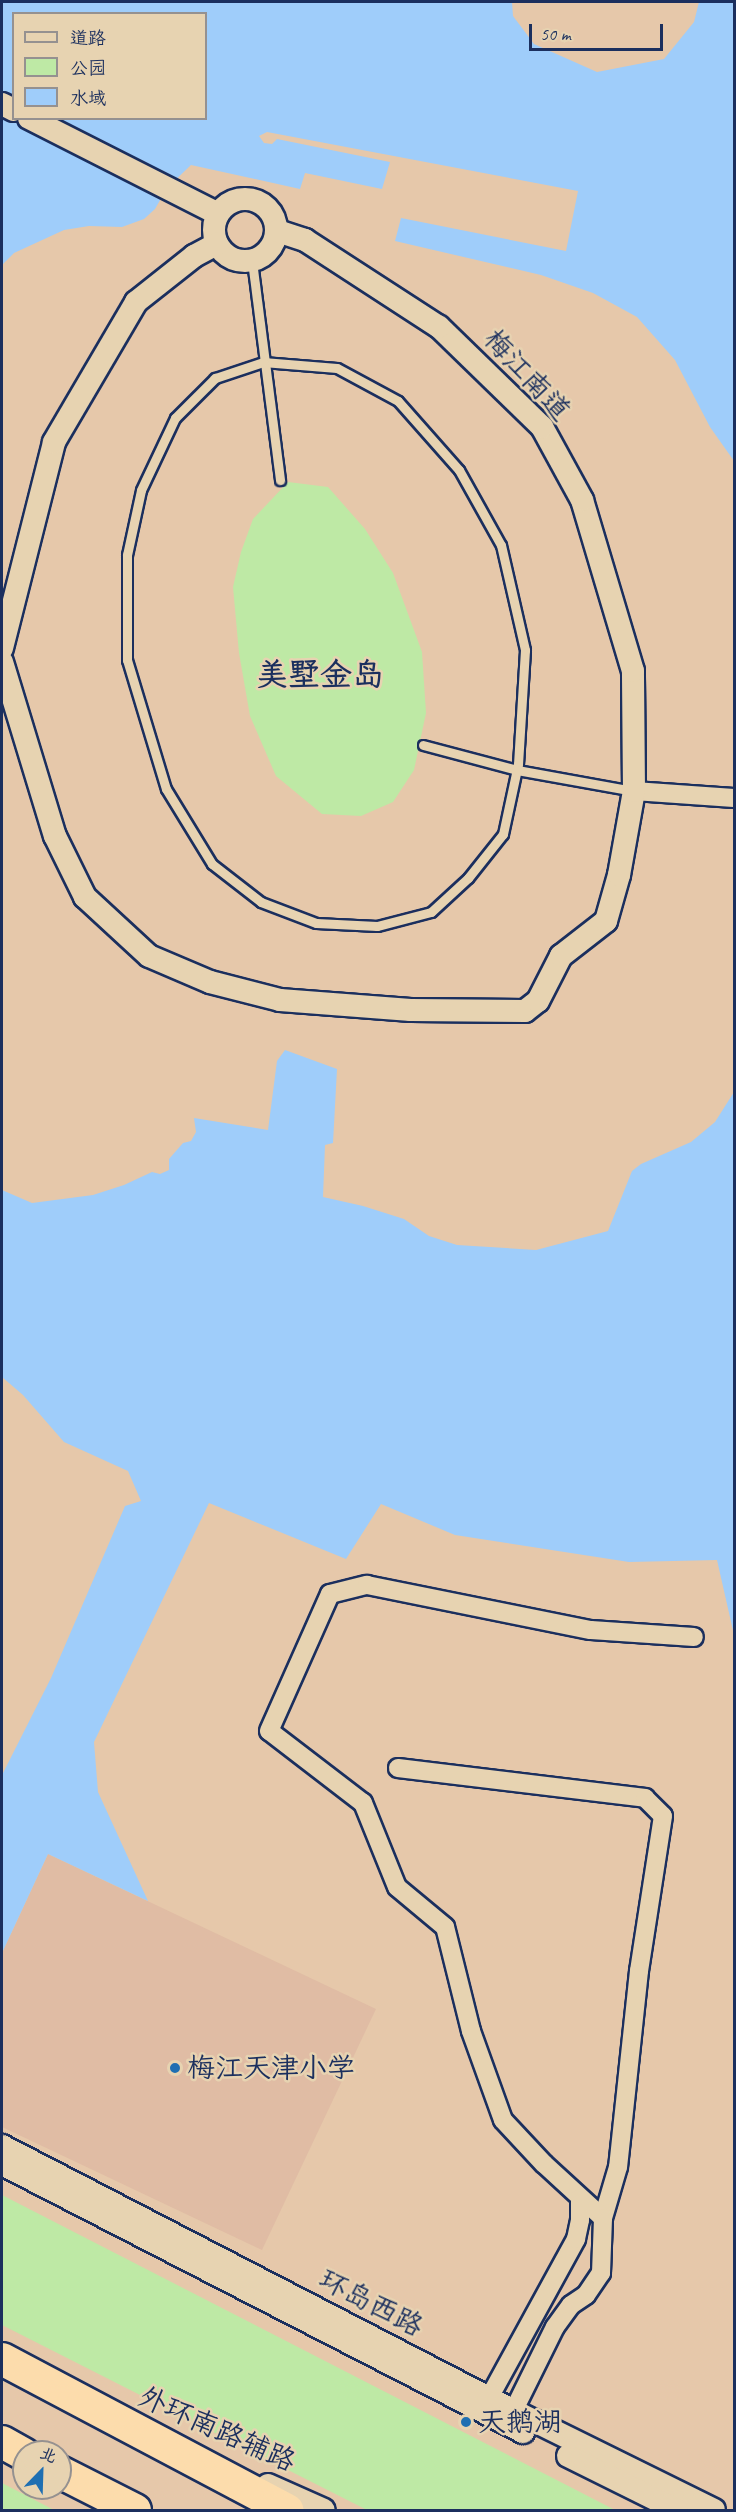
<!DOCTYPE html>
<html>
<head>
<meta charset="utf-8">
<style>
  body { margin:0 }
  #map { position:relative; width:736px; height:2512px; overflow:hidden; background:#e6c8aa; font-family:Caveat,"LXGW WenKai TC",sans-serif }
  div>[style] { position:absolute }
  .built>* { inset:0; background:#e0bca4 }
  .green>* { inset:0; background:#bee9a5 }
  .water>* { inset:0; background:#9fcdfa }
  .roads { filter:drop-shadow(2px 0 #1b2f5e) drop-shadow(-2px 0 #1b2f5e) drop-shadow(0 2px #1b2f5e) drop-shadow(0 -2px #1b2f5e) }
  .service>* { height:9px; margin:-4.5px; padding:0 4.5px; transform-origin:4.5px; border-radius:4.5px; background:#e7d3b1 }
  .minor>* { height:18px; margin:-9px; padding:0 9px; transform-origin:9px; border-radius:9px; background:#e7d3b1 }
  .tertiary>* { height:22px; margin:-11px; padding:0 11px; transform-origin:11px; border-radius:11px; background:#e7d3b1 }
  .tertiary>.ring { margin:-11px; padding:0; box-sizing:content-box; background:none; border:22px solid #e7d3b1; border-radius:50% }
  .trunk>* { height:32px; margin:-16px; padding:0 16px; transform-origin:16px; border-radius:16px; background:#fcdcac }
  .dots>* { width:16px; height:16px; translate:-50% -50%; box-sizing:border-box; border:3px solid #e7d3b1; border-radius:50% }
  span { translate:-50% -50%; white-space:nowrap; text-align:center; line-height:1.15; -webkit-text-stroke:5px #e7d3b1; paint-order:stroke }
  .street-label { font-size:28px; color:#1b2f5e }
  .poi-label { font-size:28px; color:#1b2f5e }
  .left { translate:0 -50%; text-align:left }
  .quarter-label { font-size:32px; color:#1b2f5e; font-weight:700 }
  .frame { position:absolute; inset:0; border:3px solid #1b2f5e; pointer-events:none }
  .legend { position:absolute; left:12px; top:12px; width:195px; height:108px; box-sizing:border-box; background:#e7d3b1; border:2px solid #959190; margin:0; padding:8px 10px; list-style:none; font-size:18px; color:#1b2f5e }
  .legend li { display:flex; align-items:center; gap:12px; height:30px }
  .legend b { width:30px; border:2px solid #959190 }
  .north { position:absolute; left:12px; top:2440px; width:60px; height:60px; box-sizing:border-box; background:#e7d3b1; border:2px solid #959190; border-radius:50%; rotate:23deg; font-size:16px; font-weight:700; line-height:24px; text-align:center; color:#1b2f5e }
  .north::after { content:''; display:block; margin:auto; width:21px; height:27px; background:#1f6fb2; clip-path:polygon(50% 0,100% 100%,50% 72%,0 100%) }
  .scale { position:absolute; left:529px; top:24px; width:134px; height:27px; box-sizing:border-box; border:3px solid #1b2f5e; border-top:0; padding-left:8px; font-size:18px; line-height:21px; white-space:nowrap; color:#1b2f5e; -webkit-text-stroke:4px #e7d3b1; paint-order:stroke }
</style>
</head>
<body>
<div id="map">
  <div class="built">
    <div style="clip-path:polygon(48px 1854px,376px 2009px,262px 2250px,2px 2127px,2px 1953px)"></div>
  </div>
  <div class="green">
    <div style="clip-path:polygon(288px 482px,328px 487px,365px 529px,393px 573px,422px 652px,426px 713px,414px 770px,393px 802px,361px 816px,322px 814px,276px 776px,250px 716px,239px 653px,233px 587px,241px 552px,253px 519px)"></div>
    <div style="clip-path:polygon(2px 2195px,220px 2307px,615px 2510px,367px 2510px,2px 2325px)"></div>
    <div style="clip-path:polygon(2px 2483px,54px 2510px,2px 2510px)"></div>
  </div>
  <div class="water">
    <div style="clip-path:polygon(evenodd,2px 2px,512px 2px,513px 16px,534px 44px,597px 72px,664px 59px,694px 22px,699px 2px,734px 2px,734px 461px,710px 427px,675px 360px,637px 317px,593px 293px,541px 275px,395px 241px,401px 218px,566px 251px,578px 191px,267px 132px,259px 136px,264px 143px,272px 144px,277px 139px,390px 162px,382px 189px,305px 173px,300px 189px,191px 165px,167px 188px,155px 209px,144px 219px,122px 227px,89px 226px,64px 230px,14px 253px,2px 265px,2px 2px,14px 14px,206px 14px,206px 118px,14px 118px,14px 14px)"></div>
    <div style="clip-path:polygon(285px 1050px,337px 1069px,333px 1143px,325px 1145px,323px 1197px,363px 1206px,404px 1219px,429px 1236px,457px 1245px,536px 1250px,608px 1231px,632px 1171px,641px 1164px,691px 1142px,715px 1122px,734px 1092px,734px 1635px,717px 1560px,629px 1562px,455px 1535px,381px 1504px,346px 1559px,209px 1503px,94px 1742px,98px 1792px,148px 1901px,48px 1854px,2px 1953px,2px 1775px,51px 1678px,125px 1506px,141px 1501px,128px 1471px,64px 1442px,23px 1395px,2px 1377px,2px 1190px,32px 1203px,93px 1195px,124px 1185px,152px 1172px,160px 1174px,169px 1170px,169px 1159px,183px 1143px,191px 1141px,196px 1132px,194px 1118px,268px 1130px,277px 1061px)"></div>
  </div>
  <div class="roads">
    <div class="service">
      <div style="left:252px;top:261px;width:221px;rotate:82.7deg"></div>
      <div style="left:263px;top:362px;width:74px;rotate:4.6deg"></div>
      <div style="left:337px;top:368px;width:69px;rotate:28.4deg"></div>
      <div style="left:398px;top:401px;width:92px;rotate:48.5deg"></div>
      <div style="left:459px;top:470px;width:86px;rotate:60.8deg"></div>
      <div style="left:501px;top:545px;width:108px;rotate:77.1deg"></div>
      <div style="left:525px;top:650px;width:114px;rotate:93.5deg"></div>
      <div style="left:518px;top:764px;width:72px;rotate:102.1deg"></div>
      <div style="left:503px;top:834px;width:56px;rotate:128.5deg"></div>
      <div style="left:468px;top:878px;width:50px;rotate:137.4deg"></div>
      <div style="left:431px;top:912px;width:56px;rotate:165.5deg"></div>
      <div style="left:377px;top:926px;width:61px;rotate:-177.2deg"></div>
      <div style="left:316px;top:923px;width:59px;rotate:-159.1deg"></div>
      <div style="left:261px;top:902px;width:62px;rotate:-142.2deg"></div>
      <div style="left:212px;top:864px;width:88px;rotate:-121.5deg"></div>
      <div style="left:166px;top:789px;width:135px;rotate:-106.8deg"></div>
      <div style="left:127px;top:660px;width:105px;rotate:-90deg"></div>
      <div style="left:127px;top:555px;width:66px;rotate:-77.8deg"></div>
      <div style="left:141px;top:490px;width:80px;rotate:-64.7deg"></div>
      <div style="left:175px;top:418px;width:57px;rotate:-45deg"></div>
      <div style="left:215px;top:378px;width:51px;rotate:-18.4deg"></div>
      <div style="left:423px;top:745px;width:97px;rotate:14.9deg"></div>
      <div style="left:517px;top:770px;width:119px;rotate:10.2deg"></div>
    </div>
    <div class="minor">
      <div style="left:634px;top:791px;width:100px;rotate:4deg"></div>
      <div style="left:398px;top:1768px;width:249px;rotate:6.9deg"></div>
      <div style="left:645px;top:1798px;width:25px;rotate:45deg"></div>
      <div style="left:663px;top:1816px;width:157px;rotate:98.8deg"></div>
      <div style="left:639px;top:1971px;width:197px;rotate:96.1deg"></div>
      <div style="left:618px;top:2167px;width:53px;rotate:106.4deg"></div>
      <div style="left:603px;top:2218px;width:80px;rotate:-137.5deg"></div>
      <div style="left:544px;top:2164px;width:60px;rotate:-133deg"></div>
      <div style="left:503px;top:2120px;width:95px;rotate:-109.8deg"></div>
      <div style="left:471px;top:2031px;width:107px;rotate:-104deg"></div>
      <div style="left:445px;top:1927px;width:62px;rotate:-140.2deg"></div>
      <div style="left:397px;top:1887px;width:91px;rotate:-112deg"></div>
      <div style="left:363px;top:1803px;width:118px;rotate:-142.5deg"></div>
      <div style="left:269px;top:1731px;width:150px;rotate:-66deg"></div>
      <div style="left:330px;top:1594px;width:38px;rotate:-14deg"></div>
      <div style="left:367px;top:1585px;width:228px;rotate:11.4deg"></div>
      <div style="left:591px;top:1630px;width:103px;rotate:3.9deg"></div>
      <div style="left:483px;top:2409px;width:194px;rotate:-61.3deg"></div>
      <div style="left:576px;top:2239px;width:19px;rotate:-78deg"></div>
      <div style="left:580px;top:2220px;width:22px;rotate:-90deg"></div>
      <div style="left:508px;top:2422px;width:106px;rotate:-63.7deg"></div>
      <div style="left:555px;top:2327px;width:27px;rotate:-54deg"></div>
      <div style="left:571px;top:2305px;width:18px;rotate:-34deg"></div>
      <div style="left:586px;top:2295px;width:27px;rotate:-56deg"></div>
      <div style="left:601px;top:2273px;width:55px;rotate:-87.9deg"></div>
    </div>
    <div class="tertiary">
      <div style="left:2px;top:104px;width:13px;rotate:27deg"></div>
      <div style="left:29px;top:118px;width:212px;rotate:26.9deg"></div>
      <div class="ring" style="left:214px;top:199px;width:40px;height:40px"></div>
      <div style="left:2px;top:648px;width:212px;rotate:-75.8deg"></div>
      <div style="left:54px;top:442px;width:162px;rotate:-59.6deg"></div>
      <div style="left:136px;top:302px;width:74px;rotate:-38.4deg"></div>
      <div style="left:194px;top:256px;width:26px;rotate:-28deg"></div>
      <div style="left:2px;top:662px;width:182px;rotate:73.1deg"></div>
      <div style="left:55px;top:836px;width:68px;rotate:63.8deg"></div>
      <div style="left:85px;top:897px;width:87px;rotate:42.7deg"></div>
      <div style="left:149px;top:956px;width:66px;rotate:23.1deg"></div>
      <div style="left:210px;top:982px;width:72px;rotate:14.4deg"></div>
      <div style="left:280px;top:1000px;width:131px;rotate:4.4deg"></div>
      <div style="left:411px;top:1010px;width:114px;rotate:0.5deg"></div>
      <div style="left:525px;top:1011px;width:16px;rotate:-38deg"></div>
      <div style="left:538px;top:1001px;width:51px;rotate:-62.9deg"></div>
      <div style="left:561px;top:956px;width:57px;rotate:-37.9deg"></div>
      <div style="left:606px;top:921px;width:48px;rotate:-74.2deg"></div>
      <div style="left:619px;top:875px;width:85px;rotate:-79.9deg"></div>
      <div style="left:634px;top:791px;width:120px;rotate:-90.5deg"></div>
      <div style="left:633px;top:671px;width:178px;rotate:-106.6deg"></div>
      <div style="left:582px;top:500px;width:83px;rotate:-118.7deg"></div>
      <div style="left:542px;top:427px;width:144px;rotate:-135.8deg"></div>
      <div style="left:439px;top:327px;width:160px;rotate:-147deg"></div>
      <div style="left:305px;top:240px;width:29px;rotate:-162deg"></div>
      <div style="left:2px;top:2146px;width:577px;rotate:27.37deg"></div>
      <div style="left:514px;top:2411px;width:223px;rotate:26.3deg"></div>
      <div style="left:2px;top:2164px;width:586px;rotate:27.22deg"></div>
      <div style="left:568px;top:2456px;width:122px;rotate:26.4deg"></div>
      <div style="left:268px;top:2485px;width:61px;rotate:24.1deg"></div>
    </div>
    <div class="trunk">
      <div style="left:2px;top:2359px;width:323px;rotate:27.9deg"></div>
      <div style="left:2px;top:2442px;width:25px;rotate:29deg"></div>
      <div style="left:60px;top:2472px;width:84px;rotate:26.9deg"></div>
    </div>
  </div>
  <div class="dots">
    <div style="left:175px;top:2068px;background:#1f6fb2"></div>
    <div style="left:466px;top:2422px;background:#1f6fb2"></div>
  </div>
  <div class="street-label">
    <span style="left:527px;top:375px;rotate:47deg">梅江南道</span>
    <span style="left:371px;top:2303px;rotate:27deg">环岛西路</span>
    <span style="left:217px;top:2429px;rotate:24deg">外环南路辅路</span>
  </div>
  <div class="poi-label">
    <span class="left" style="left:187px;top:2068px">梅江天津小学</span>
    <span class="left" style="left:478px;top:2422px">天鹅湖</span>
  </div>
  <div class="quarter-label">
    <span style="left:320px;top:675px">美墅金岛</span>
  </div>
  <div class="frame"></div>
  <ul class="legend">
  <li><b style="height:8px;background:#e7d3b1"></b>道路</li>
  <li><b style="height:16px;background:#bee9a5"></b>公园</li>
  <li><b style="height:16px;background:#9fcdfa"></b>水域</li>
  </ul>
  <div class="north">北</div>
  <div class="scale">50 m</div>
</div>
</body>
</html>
